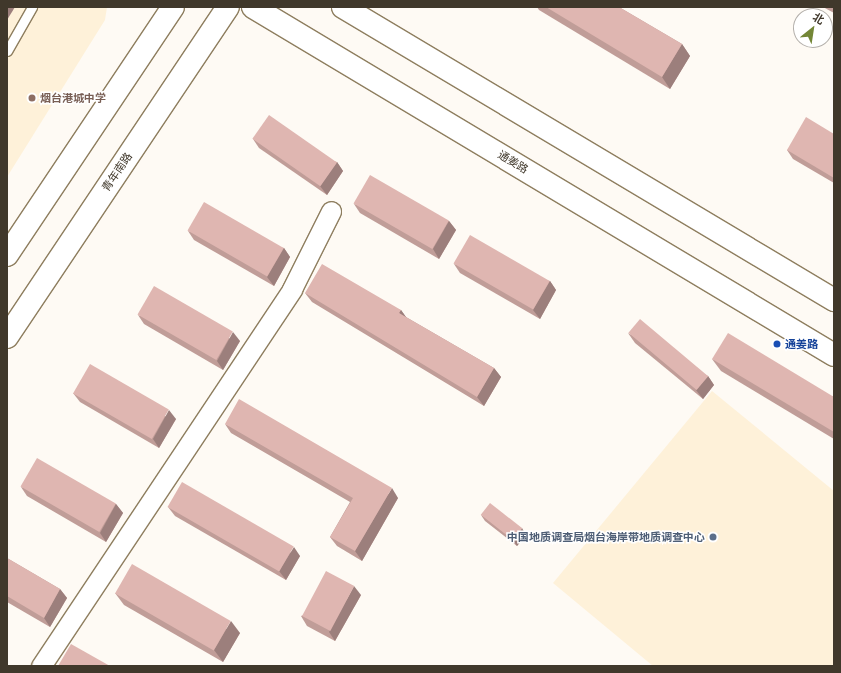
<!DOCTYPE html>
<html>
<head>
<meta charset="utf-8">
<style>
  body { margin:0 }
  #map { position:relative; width:841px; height:673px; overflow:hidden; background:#fefaf4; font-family:"DM Sans","Noto Sans SC",sans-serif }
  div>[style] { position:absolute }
  .built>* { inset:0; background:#fef1d9 }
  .roads { filter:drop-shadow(1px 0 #8e7e5f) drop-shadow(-1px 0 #8e7e5f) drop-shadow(0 1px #8e7e5f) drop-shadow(0 -1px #8e7e5f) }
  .service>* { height:9px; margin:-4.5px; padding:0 4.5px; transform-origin:4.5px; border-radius:4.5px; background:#fff }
  .minor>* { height:19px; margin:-9.5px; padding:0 9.5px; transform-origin:9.5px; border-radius:9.5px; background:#fff }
  .tertiary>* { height:22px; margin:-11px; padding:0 11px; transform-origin:11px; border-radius:11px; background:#fff }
  .secondary>* { height:22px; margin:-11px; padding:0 11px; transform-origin:11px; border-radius:11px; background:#fff }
  .wall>* { inset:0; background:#c09d98 }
  .shaded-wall>* { inset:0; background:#9c7f7c }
  .building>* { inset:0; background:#dfb6b1; transform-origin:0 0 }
  .dots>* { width:11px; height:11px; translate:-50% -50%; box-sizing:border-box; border:2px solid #fff; border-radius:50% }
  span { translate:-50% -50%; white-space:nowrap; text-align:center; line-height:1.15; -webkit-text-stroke:3px #fff; paint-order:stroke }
  .education-label { font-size:11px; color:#785e54; font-weight:700 }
  .left { translate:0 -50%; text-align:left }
  .street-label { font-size:11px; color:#40382b }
  .transit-label { font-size:11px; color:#164399; font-weight:700 }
  .service-label { font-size:11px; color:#4e5e75; font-weight:700 }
  .right { translate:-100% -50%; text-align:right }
  .frame { position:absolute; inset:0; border:8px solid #40382b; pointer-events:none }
  .north { position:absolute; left:793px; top:8px; width:40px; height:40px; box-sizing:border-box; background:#fff; border:1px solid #b3afaa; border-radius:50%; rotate:30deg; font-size:11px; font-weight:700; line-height:16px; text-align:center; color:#40382b }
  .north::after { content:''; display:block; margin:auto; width:14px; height:18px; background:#738636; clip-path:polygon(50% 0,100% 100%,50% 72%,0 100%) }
</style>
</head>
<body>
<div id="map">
  <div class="built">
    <div style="clip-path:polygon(7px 7px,107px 7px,105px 20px,7px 177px)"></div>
    <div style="clip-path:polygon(712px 391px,834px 491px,834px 666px,653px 666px,553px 583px)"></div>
  </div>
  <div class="roads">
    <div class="service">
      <div style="left:7px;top:51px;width:51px;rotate:-60.4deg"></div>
    </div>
    <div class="minor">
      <div style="left:41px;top:666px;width:453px;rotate:-56.3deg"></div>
      <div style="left:292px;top:289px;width:87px;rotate:-63.4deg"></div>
    </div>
    <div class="tertiary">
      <div style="left:253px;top:7px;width:677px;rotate:30.92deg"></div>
      <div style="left:343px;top:7px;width:572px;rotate:30.83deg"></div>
    </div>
    <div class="secondary">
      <div style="left:7px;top:255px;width:298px;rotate:-56.2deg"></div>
      <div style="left:7px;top:337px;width:397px;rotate:-56.2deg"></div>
    </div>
  </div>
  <div class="wall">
    <div style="clip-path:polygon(537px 7px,619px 7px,682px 44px,690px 56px,670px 89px,539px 10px)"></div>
    <div style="clip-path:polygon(823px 7px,834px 7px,834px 13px)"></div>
    <div style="clip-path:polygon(834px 134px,834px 183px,793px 159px,787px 150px)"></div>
    <div style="clip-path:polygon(253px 139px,337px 162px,343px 171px,327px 195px,259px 148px)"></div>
    <div style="clip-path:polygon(354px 204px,449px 221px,456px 230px,439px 259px,360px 213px)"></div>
    <div style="clip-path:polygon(188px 231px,284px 248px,290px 257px,274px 286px,194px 240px)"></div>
    <div style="clip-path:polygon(454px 264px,550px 281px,556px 290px,540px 319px,460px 273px)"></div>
    <div style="clip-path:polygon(305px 293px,401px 310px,406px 317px,494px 368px,501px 377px,484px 406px,312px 302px)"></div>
    <div style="clip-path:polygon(138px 315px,240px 341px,223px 370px,144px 324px)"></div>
    <div style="clip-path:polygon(628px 333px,708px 376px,714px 385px,703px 399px,635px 343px)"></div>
    <div style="clip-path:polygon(712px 359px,834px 397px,834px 439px,721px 371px)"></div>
    <div style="clip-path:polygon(73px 393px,176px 419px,159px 448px,80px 402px)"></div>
    <div style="clip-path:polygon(225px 424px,398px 498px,362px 561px,337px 546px,330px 537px,350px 502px,231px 433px)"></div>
    <div style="clip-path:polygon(21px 487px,116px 504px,123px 513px,106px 542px,27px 496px)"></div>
    <div style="clip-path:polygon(168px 507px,300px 556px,286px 580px,175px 516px)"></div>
    <div style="clip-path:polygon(481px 515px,526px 535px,517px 546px,485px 521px)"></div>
    <div style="clip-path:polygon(7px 558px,60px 589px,67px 598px,50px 627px,7px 602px)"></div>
    <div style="clip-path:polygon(115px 593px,240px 633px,223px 662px,124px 605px)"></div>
    <div style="clip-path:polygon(361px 595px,335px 641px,307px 626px,301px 616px)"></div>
  </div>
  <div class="shaded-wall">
    <div style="clip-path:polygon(7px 7px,15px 7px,7px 20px)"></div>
    <div style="clip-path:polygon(682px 44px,690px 56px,670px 89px,662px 77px)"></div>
    <div style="clip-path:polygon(337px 162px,343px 171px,327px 195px,320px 186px)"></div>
    <div style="clip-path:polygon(449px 221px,456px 230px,439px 259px,433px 249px)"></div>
    <div style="clip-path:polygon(284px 248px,290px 257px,274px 286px,267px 277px)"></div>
    <div style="clip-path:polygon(550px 281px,556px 290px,540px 319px,533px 310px)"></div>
    <div style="clip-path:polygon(401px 310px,408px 320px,399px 313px)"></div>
    <div style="clip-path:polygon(233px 332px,240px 341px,223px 370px,217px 361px)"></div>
    <div style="clip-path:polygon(494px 368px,501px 377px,484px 406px,477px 397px)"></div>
    <div style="clip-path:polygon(708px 376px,714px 385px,703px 399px,696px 390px)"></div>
    <div style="clip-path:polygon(169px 410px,176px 419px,159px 448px,153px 439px)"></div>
    <div style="clip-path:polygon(392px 488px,398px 498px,362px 561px,355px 551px)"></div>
    <div style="clip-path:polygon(116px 504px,123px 513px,106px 542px,100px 533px)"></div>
    <div style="clip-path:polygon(522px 528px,526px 535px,517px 546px,513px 540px)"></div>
    <div style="clip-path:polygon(294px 547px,300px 556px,286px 580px,279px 571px)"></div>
    <div style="clip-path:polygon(354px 586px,361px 595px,335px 641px,329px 632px)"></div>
    <div style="clip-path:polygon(60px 589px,67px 598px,50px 627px,44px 618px)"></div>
    <div style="clip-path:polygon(231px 621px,240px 633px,223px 662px,214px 650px)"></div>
  </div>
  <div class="building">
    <div style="clip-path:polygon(546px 7px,619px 7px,682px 44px,662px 77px)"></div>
    <div style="left:269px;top:115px;width:83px;height:29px;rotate:35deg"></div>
    <div style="clip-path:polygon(806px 117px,834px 134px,834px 178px,787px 150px)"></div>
    <div style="left:370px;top:175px;width:91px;height:33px;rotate:30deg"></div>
    <div style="left:204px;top:202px;width:92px;height:33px;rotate:30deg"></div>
    <div style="left:470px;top:235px;width:92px;height:33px;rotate:30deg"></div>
    <div style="clip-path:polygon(322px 264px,401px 310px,399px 313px,494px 368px,477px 397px,305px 293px)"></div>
    <div style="left:154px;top:286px;width:91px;height:33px;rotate:30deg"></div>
    <div style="left:640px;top:319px;width:89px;height:18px;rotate:40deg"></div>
    <div style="clip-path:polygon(728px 333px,834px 397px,834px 432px,712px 359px)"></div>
    <div style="left:90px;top:364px;width:91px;height:34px;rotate:30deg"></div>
    <div style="clip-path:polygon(239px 399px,392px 488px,355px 551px,330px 537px,353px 498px,225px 424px)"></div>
    <div style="left:37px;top:458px;width:91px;height:33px;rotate:30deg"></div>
    <div style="left:182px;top:482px;width:129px;height:29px;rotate:30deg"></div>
    <div style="left:490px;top:503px;width:41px;height:15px;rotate:38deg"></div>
    <div style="clip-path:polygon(7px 558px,60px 589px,44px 618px,7px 596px)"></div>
    <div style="left:132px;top:564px;width:114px;height:34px;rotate:30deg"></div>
    <div style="left:326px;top:571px;width:32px;height:51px;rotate:28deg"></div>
    <div style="clip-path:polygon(71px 644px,110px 666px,58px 666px)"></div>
  </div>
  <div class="dots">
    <div style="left:32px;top:98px;background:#8d6e63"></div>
    <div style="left:777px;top:344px;background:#1a4fb4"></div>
    <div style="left:713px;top:537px;background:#5c6f8a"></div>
  </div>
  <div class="education-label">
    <span class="left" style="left:40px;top:98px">烟台港城中学</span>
  </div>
  <div class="street-label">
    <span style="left:513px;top:162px;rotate:31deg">通姜路</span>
    <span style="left:117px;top:172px;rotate:-56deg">青年南路</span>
  </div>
  <div class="transit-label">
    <span class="left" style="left:785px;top:344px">通姜路</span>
  </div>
  <div class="service-label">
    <span class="right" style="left:705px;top:537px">中国地质调查局烟台海岸带地质调查中心</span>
  </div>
  <div class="frame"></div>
  <div class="north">北</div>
</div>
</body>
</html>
